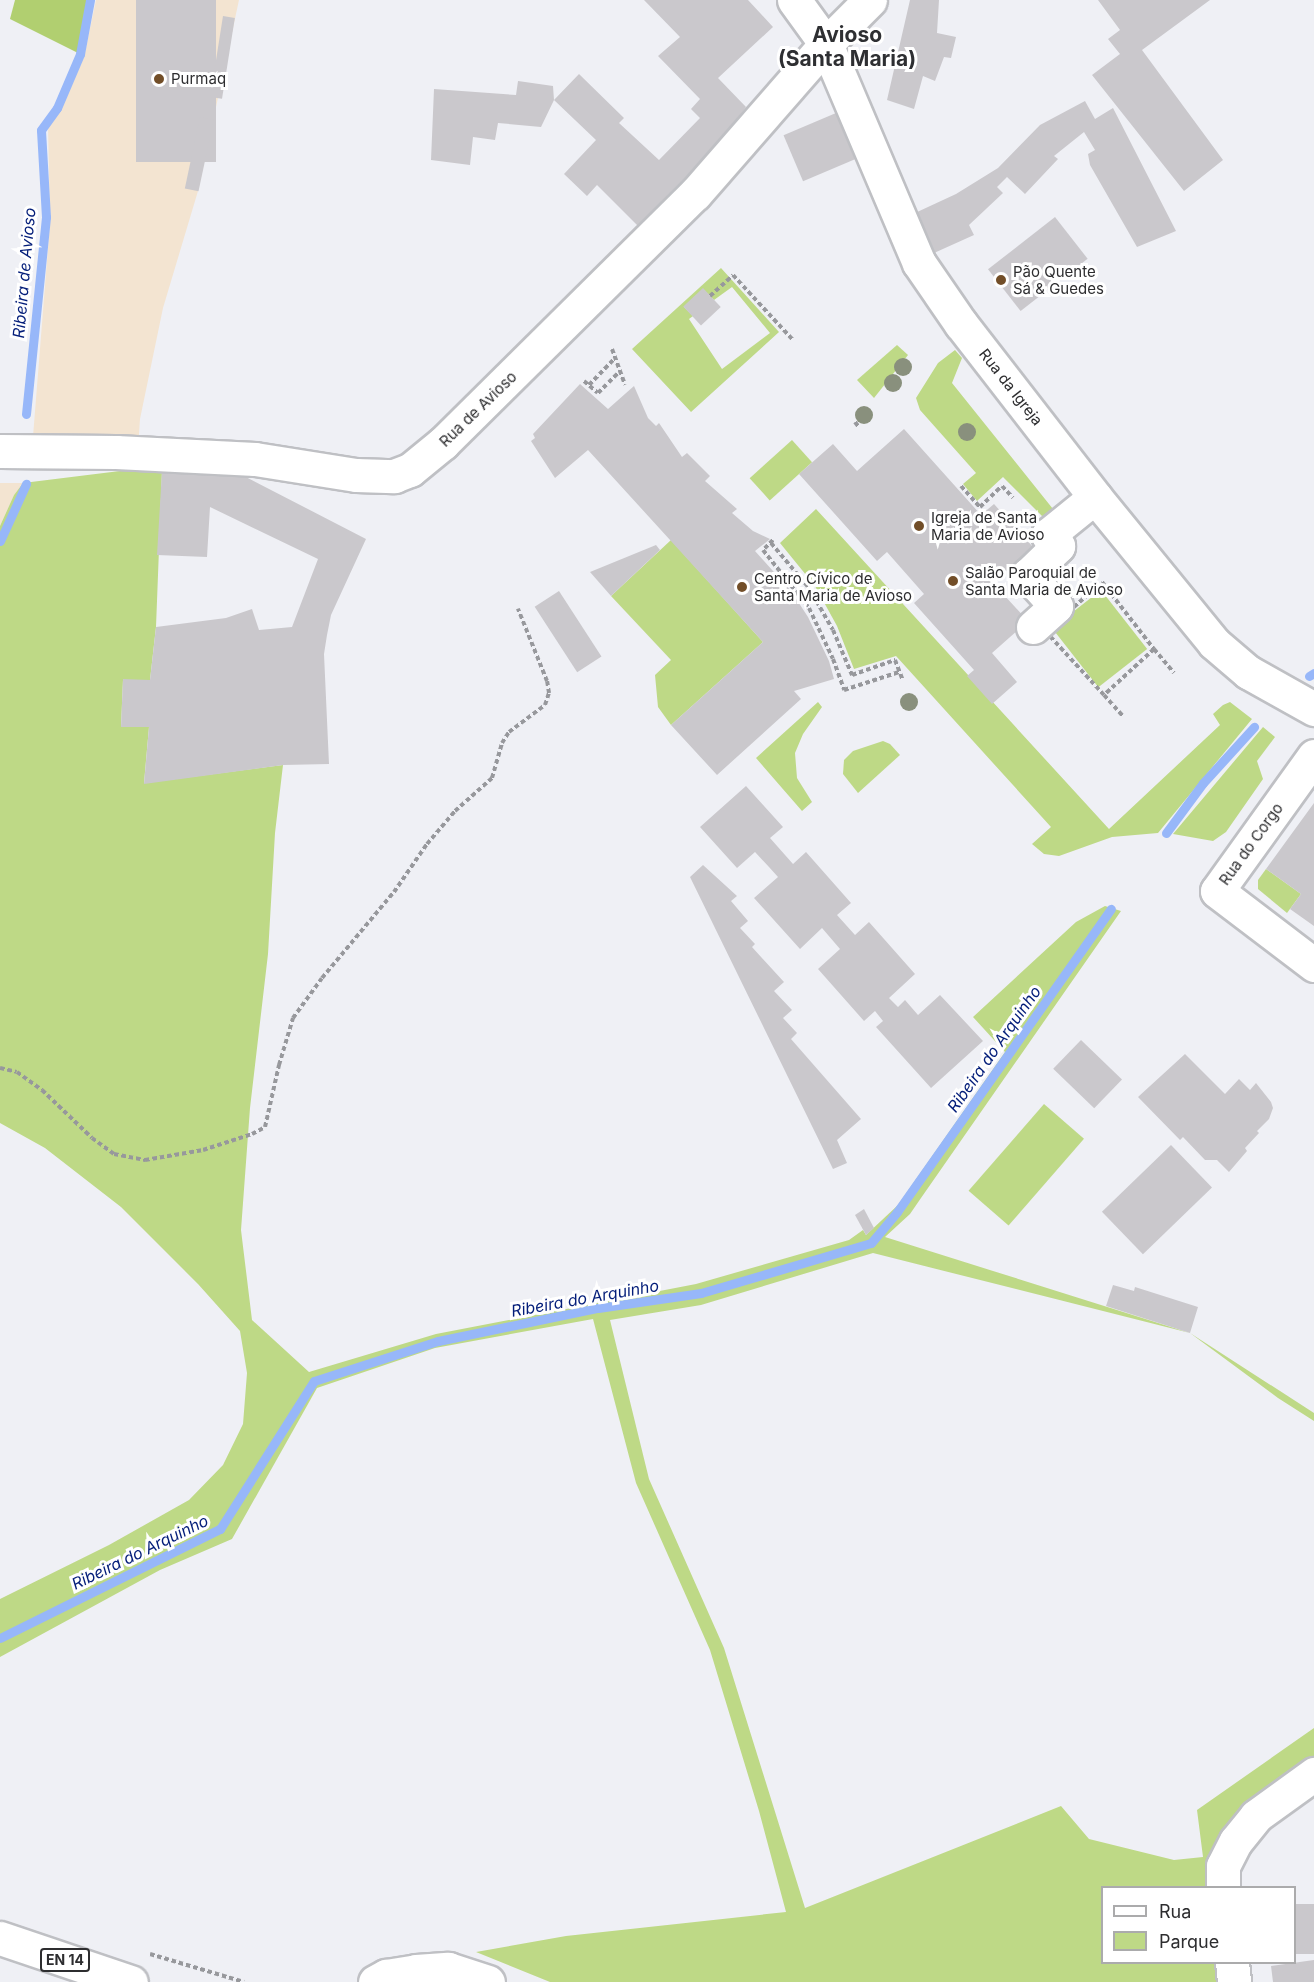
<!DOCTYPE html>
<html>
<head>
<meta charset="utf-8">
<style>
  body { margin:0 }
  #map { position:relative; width:1314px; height:1982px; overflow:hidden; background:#eff0f5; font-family:Inter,sans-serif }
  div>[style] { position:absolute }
  .industrial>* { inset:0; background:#f3e4d1 }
  .green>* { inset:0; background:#bed986; transform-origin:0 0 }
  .forest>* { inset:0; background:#b1cf70 }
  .stream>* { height:9px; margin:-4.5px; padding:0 4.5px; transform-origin:4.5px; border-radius:4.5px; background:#97b7f9 }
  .building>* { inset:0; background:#cac8cc; transform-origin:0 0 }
  .path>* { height:4px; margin-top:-2px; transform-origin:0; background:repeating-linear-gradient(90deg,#97989c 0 4.5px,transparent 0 7.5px) }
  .roads { filter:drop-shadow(2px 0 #bfc0c4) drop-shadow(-2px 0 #bfc0c4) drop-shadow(0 2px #bfc0c4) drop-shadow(0 -2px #bfc0c4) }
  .minor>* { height:33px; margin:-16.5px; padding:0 16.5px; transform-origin:16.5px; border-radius:16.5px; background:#fff }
  .major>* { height:33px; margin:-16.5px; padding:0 16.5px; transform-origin:16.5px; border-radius:16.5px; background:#fff }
  .trees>* { width:18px; height:18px; margin:-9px; border-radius:50%; background:#89907d }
  .dots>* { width:16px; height:16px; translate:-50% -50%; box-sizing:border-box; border:3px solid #fff; border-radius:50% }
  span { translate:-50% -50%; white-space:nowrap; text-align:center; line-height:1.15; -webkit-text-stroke:6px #fff; paint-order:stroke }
  .shield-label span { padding:2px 4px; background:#fff; border:2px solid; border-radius:4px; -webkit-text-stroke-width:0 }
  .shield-label { font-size:14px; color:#2d2d2f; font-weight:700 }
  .poi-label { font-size:15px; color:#2d2d2f }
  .left { translate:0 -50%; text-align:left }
  .street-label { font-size:15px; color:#2d2d2f }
  .water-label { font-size:16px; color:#031d79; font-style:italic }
  .district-label { font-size:21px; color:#2e2f32; font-weight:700 }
  .legend { position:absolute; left:1101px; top:1886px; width:195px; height:78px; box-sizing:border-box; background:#fff; border:2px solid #ababac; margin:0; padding:8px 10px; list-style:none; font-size:18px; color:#2d2d2f }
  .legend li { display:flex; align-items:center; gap:12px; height:30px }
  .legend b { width:30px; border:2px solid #ababac }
</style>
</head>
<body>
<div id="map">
  <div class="industrial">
    <div style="clip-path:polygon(96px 0,239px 0,198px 191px,163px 308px,140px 419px,138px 449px,32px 449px,50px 223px,48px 126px,60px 111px,84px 57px)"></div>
    <div style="clip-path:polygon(0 483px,23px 483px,14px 495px,0 526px)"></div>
  </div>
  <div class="green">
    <div style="clip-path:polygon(evenodd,721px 268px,779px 332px,691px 412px,632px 349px,721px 268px,732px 287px,770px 333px,722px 369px,689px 319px,693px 316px,684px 307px,703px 289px,714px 300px,732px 287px)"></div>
    <div style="clip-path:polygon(897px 345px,908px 355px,874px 398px,857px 380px)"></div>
    <div style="clip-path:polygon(955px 350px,962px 358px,952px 383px,1057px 514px,1042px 516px,1003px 477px,977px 501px,963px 484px,976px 473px,920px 410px,916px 398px,938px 363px)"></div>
    <div style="left:792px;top:440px;width:30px;height:57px;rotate:48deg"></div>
    <div style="clip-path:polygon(136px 469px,162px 471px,156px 627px,150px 680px,123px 680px,121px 727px,149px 727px,144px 783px,283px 765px,275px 833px,268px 954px,250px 1108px,241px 1230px,252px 1320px,309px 1372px,436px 1334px,696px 1284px,849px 1240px,863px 1230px,866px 1235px,898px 1205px,1005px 1052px,973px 1017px,1076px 922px,1105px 906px,1121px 911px,921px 1198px,910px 1214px,885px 1237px,1190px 1333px,1314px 1413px,1314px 1421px,1278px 1398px,1190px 1333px,873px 1253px,701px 1305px,610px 1320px,649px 1479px,724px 1648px,805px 1908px,1061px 1806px,1089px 1839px,1174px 1860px,1203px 1857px,1197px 1810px,1314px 1728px,1314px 1757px,1269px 1790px,1215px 1887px,1102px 1888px,1102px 1962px,1224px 1963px,1226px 1982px,550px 1982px,476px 1952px,566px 1936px,786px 1912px,759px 1811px,710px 1650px,636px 1483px,593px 1319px,435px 1348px,317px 1388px,232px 1539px,160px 1570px,0 1657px,0 1599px,109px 1545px,189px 1500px,223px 1465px,243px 1424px,247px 1373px,240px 1331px,198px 1284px,121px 1207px,45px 1148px,0 1123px,0 526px,14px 495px,23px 483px)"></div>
    <div style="clip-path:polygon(816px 509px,1109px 829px,1220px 725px,1213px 714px,1223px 705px,1230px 702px,1252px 719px,1158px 833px,1112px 837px,1059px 856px,1044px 854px,1032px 844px,1051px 827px,896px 656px,854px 669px,837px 626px,815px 586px,780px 543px)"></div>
    <div style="clip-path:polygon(671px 540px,763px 642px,671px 725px,658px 707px,655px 675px,671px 660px,611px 596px)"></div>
    <div style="left:1101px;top:590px;width:75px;height:62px;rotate:52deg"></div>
    <div style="clip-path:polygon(818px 702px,822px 707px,803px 734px,795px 753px,797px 778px,812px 802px,802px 811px,756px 758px)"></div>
    <div style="clip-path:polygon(1263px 727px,1275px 737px,1257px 761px,1263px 779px,1226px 832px,1213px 841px,1173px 834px)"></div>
    <div style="clip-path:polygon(883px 741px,890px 744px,900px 755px,858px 793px,843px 774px,844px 760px,853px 751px)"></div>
    <div style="clip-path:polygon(1266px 869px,1301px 894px,1287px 913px,1258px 889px,1258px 880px)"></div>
    <div style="left:1044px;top:1104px;width:53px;height:115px;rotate:41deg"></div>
  </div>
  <div class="forest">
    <div style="clip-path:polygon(15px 0,90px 0,80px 54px,10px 19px)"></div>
  </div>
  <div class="stream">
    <div style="left:26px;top:414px;width:198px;rotate:-84.2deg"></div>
    <div style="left:46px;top:217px;width:87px;rotate:-93.3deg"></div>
    <div style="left:41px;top:130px;width:27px;rotate:-54deg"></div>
    <div style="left:57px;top:108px;width:59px;rotate:-66.9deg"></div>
    <div style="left:80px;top:54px;width:55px;rotate:-79.5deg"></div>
    <div style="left:0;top:541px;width:63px;rotate:-65.5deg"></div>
    <div style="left:1309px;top:676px;width:6px;rotate:-31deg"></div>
    <div style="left:1166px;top:833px;width:62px;rotate:-53.5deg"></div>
    <div style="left:1203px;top:783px;width:76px;rotate:-47.7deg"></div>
    <div style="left:0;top:1638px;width:246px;rotate:-26.4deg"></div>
    <div style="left:220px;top:1529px;width:175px;rotate:-57.6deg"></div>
    <div style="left:314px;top:1381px;width:130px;rotate:-17.9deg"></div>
    <div style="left:438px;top:1341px;width:163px;rotate:-11.7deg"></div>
    <div style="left:598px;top:1308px;width:104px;rotate:-8.3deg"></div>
    <div style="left:701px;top:1293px;width:177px;rotate:-16.4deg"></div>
    <div style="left:871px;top:1243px;width:40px;rotate:-50deg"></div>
    <div style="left:897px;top:1212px;width:371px;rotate:-54.8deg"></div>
  </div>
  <div class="building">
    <div style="left:136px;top:0;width:80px;height:162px"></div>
    <div style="clip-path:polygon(644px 0,748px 0,773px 27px,718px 78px,746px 107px,708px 158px,639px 227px,597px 185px,587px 196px,564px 174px,596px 140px,554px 100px,579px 74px,624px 118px,619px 123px,659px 160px,700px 118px,691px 109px,700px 99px,658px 56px,680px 37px)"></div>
    <div style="clip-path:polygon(910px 0,939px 0,937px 33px,956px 37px,951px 58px,944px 57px,935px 81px,923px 76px,914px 109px,887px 100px)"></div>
    <div style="clip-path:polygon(1098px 0,1210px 0,1142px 50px,1223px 160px,1184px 191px,1092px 75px,1120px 54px,1108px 39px,1120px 30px)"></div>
    <div style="left:223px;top:16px;width:12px;height:82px;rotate:9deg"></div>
    <div style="clip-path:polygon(518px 81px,553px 86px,554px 100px,541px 127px,498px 123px,495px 140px,473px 137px,470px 165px,431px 160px,434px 89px,516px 95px)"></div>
    <div style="clip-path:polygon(1085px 101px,1095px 119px,1113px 108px,1176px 231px,1137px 247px,1090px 165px,1088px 154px,1095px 150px,1084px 132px,1054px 156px,1058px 159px,1025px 194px,1007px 177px,997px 187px,1003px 193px,969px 225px,974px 235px,934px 253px,915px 213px,956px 194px,998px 168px,1040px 125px)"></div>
    <div style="left:836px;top:113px;width:50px;height:57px;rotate:67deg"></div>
    <div style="left:200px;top:117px;width:14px;height:73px;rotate:12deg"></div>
    <div style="left:1055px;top:217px;width:53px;height:85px;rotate:52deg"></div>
    <div style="left:703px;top:288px;width:26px;height:27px;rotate:47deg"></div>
    <div style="clip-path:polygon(580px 384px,608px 409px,634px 386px,648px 418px,656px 426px,659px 423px,682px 457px,687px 453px,710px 476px,705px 481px,737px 509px,732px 513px,753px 531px,770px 539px,755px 551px,791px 591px,808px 617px,829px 661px,834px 679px,794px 691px,801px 699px,717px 775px,671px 725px,763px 642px,588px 450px,555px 478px,531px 441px,535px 438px,533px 434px)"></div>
    <div style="clip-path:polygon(904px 429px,981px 515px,994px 504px,1033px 547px,993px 583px,1028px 621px,992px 653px,1017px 682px,992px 704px,967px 676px,974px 670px,914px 603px,924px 594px,887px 552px,877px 561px,799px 474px,833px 444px,857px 471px)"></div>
    <div style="clip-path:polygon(162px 471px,242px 475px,366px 539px,331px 615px,327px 635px,324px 654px,329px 764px,283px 765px,144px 784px,149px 727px,121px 727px,123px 679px,150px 680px,156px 627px,226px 618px,252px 609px,259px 630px,292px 627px,318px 559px,210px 507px,207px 557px,157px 555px)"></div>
    <div style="clip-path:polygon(656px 545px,660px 550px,611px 596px,590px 572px)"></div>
    <div style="left:559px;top:591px;width:78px;height:29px;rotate:57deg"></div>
    <div style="clip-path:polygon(746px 786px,783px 827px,770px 838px,793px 864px,806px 852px,851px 903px,837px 915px,855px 935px,869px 922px,915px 974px,889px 998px,898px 1007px,905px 1000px,918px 1015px,940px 995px,983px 1041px,931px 1088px,876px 1027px,883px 1021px,875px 1011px,864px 1021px,818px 969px,840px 949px,822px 928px,800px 949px,754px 898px,778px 877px,769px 867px,755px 852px,737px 868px,700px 827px)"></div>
    <div style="clip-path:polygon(1314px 803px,1314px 926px,1290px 909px,1301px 894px,1266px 869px)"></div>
    <div style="clip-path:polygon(703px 865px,737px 896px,731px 901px,748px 921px,740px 928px,755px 944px,752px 947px,784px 982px,774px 991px,792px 1010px,783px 1018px,797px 1033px,791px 1039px,861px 1119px,837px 1140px,847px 1163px,833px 1169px,690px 877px)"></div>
    <div style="left:1081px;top:1040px;width:57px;height:40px;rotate:44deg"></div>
    <div style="clip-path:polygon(1185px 1054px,1225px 1094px,1239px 1079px,1250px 1090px,1256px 1083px,1271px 1102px,1273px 1108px,1269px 1119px,1257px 1131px,1259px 1133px,1245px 1148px,1247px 1151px,1229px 1172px,1217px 1160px,1205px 1160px,1183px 1137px,1180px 1140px,1138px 1097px)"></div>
    <div style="left:1171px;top:1145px;width:59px;height:96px;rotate:46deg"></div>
    <div style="clip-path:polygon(864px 1209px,874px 1228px,866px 1235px,855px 1215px)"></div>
    <div style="clip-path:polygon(1113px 1285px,1134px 1291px,1135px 1287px,1198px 1307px,1190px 1333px,1106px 1306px)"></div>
    <div style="left:1314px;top:1904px;width:50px;height:20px;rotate:90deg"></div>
    <div style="clip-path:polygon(1314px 1960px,1314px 1982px,1273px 1982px,1271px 1966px)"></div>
  </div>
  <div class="path">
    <div style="left:710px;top:296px;width:31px;rotate:-42deg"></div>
    <div style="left:733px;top:275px;width:88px;rotate:47.3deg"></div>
    <div style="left:612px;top:349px;width:38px;rotate:70deg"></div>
    <div style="left:584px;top:381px;width:18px;rotate:41deg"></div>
    <div style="left:598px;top:393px;width:31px;rotate:-45deg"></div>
    <div style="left:589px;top:385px;width:37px;rotate:-46deg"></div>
    <div style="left:855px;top:422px;width:5px;rotate:53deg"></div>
    <div style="left:961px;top:486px;width:28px;rotate:48deg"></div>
    <div style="left:980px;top:507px;width:30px;rotate:-44deg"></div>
    <div style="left:1002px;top:486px;width:16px;rotate:47deg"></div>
    <div style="left:773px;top:540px;width:14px;rotate:135deg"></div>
    <div style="left:763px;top:550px;width:74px;rotate:51.6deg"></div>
    <div style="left:809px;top:608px;width:56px;rotate:64.8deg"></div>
    <div style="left:833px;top:659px;width:33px;rotate:70deg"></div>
    <div style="left:844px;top:690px;width:58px;rotate:-18.1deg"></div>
    <div style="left:771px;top:543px;width:59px;rotate:49.8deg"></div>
    <div style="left:809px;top:588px;width:48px;rotate:60.3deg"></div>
    <div style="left:833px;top:630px;width:49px;rotate:67.1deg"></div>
    <div style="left:852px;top:675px;width:46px;rotate:-19.2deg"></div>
    <div style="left:895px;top:660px;width:22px;rotate:69deg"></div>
    <div style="left:1102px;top:582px;width:85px;rotate:52.2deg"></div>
    <div style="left:1154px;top:649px;width:68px;rotate:137.4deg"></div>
    <div style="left:1104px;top:695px;width:86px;rotate:-132.6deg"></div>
    <div style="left:1046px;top:632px;width:75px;rotate:-41.8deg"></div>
    <div style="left:1154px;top:649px;width:31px;rotate:50deg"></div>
    <div style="left:1104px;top:695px;width:28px;rotate:48deg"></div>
    <div style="left:0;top:1068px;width:17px;rotate:13deg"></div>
    <div style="left:17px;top:1072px;width:31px;rotate:36deg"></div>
    <div style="left:42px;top:1090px;width:69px;rotate:43.8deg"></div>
    <div style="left:92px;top:1138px;width:27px;rotate:36deg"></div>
    <div style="left:114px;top:1154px;width:32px;rotate:11deg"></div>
    <div style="left:145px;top:1160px;width:59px;rotate:-9.8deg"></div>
    <div style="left:203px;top:1150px;width:52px;rotate:-18.1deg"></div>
    <div style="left:252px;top:1134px;width:15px;rotate:-28deg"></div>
    <div style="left:265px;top:1127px;width:64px;rotate:-77.3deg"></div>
    <div style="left:279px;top:1065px;width:49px;rotate:-73.4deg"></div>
    <div style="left:293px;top:1018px;width:49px;rotate:-54.1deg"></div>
    <div style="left:322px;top:978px;width:112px;rotate:-50.1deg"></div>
    <div style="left:394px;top:892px;width:58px;rotate:-55.5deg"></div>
    <div style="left:427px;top:844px;width:43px;rotate:-49.7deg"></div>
    <div style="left:455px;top:811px;width:50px;rotate:-41.7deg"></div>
    <div style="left:492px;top:778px;width:36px;rotate:-74deg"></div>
    <div style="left:502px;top:743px;width:13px;rotate:-58deg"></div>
    <div style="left:509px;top:732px;width:45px;rotate:-36.9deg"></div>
    <div style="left:545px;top:705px;width:13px;rotate:-72deg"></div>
    <div style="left:549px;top:693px;width:12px;rotate:-99deg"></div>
    <div style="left:547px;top:681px;width:78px;rotate:-111.9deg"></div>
    <div style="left:150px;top:1954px;width:98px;rotate:16.6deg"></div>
  </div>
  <div class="roads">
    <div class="minor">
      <div style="left:794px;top:0;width:54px;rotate:54deg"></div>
      <div style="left:826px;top:44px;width:238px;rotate:67deg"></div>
      <div style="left:919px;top:263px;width:74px;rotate:55.5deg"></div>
      <div style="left:961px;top:324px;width:219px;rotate:52.2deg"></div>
      <div style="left:1095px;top:497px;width:188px;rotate:50.8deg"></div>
      <div style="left:1214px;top:643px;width:45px;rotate:40.5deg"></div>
      <div style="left:1248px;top:672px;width:76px;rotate:29.3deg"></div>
      <div style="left:0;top:451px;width:116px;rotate:0.5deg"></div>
      <div style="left:116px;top:452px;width:139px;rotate:2.9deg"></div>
      <div style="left:255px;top:459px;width:102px;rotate:9deg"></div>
      <div style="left:356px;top:475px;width:38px;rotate:2deg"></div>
      <div style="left:394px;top:476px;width:17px;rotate:-21deg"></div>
      <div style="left:410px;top:470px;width:43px;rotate:-39.3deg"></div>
      <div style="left:443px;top:443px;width:354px;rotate:-44.7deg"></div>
      <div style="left:695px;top:194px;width:199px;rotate:-48.9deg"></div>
      <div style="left:826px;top:44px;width:62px;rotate:-45deg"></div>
      <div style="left:1033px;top:627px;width:31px;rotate:-42deg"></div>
      <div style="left:1056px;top:606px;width:42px;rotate:-132.1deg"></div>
      <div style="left:1028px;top:575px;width:42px;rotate:-44deg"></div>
      <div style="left:1058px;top:546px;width:15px;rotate:-132deg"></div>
      <div style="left:1048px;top:535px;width:60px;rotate:-39deg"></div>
      <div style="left:1314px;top:756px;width:166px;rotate:125.7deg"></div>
      <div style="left:1217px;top:891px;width:122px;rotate:37.3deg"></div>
      <div style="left:1223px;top:1888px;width:22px;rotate:-90deg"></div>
      <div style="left:1223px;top:1866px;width:28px;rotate:-63deg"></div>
      <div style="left:1236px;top:1841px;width:32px;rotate:-51deg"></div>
      <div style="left:1256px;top:1816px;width:72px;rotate:-35.9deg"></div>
      <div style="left:1232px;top:1962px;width:20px;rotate:84deg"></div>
      <div style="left:375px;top:1982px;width:13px;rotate:-29deg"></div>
      <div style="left:386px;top:1976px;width:30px;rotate:-9deg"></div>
      <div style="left:416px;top:1971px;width:32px;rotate:-4deg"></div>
      <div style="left:448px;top:1969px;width:42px;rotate:18deg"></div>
    </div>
    <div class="major">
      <div style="left:0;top:1938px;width:138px;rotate:18.6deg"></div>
    </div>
  </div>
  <div class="trees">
    <div style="left:903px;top:367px"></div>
    <div style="left:893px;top:383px"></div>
    <div style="left:864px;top:415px"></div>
    <div style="left:967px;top:432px"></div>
    <div style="left:909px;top:702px"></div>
  </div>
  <div class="dots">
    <div style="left:159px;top:79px;background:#724e28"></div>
    <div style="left:1001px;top:280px;background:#724e28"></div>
    <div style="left:919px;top:526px;background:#724e28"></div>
    <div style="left:953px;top:581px;background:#724e28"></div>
    <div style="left:742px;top:587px;background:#724e28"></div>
  </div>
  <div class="shield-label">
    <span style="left:65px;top:1960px">EN 14</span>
  </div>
  <div class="poi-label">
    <span class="left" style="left:171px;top:79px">Purmaq</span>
    <span class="left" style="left:1013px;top:280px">Pão Quente<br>Sá &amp; Guedes</span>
    <span class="left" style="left:931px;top:526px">Igreja de Santa<br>Maria de Avioso</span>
    <span class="left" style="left:965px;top:581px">Salão Paroquial de<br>Santa Maria de Avioso</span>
    <span class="left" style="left:754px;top:587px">Centro Cívico de<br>Santa Maria de Avioso</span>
  </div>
  <div class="street-label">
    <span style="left:1011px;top:387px;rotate:52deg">Rua da Igreja</span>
    <span style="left:478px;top:409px;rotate:-44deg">Rua de Avioso</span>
    <span style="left:1251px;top:844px;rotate:-54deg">Rua do Corgo</span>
  </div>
  <div class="water-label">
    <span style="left:24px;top:273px;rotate:-85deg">Ribeira de Avioso</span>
    <span style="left:994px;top:1049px;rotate:-55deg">Ribeira do Arquinho</span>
    <span style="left:585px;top:1298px;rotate:-10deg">Ribeira do Arquinho</span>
    <span style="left:140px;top:1552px;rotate:-26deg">Ribeira do Arquinho</span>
  </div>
  <div class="district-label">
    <span style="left:847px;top:47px">Avioso<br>(Santa Maria)</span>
  </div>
  <ul class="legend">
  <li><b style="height:8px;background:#fff"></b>Rua</li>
  <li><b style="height:16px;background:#bed986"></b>Parque</li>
  </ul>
</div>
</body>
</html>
